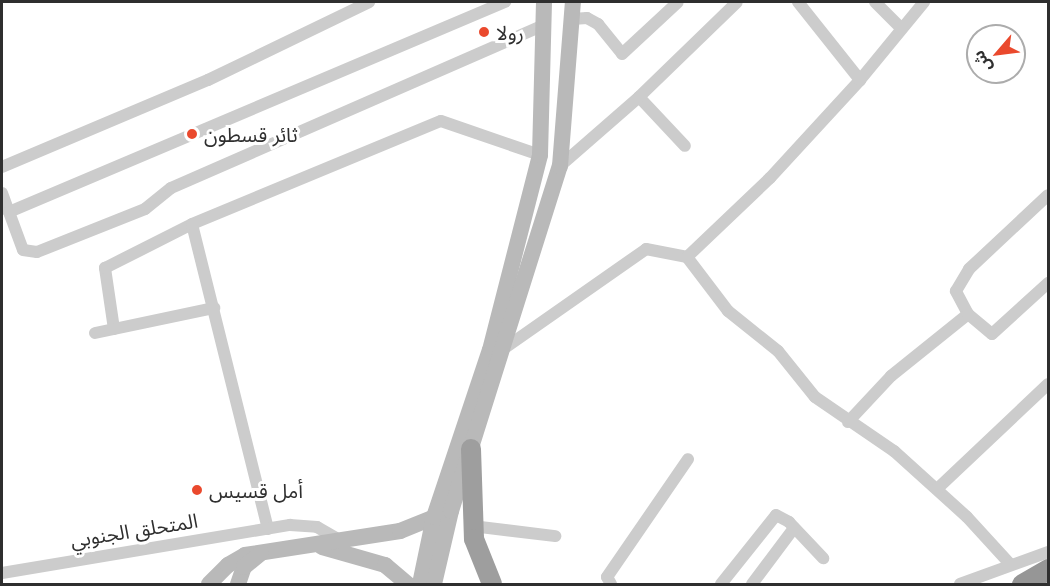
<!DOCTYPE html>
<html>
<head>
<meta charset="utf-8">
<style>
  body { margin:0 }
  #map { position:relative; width:1050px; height:586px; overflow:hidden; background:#fff; font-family:Quicksand,"Noto Sans Arabic",sans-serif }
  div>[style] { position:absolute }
  .minor>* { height:12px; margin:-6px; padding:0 6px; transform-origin:6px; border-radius:6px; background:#ccc }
  .secondary>* { height:16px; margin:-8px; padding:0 8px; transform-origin:8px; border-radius:8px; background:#b9b9b9 }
  .trunk>* { height:20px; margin:-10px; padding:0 10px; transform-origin:10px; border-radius:10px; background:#9e9e9e }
  .motorway>* { height:21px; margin:-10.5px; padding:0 10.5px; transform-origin:10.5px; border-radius:10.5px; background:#969696 }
  .dots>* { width:16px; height:16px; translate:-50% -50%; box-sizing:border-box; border:3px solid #fff; border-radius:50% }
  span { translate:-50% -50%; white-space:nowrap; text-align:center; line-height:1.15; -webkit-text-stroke:6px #fff; paint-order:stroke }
  .poi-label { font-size:20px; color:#2f2f2f }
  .left { translate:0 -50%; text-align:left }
  .street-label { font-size:20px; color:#2f2f2f }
  .frame { position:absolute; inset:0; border:3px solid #2f2f2f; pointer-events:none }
  .north { position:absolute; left:966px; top:24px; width:60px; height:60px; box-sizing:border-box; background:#fff; border:2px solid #acacac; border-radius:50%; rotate:242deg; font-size:16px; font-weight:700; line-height:24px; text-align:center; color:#2f2f2f }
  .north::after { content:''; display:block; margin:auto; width:21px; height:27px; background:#ea492d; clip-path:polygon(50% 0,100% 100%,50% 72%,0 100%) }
</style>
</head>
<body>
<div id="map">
  <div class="minor">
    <div style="left:798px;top:2px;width:100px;rotate:51.5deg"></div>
    <div style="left:875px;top:2px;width:37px;rotate:45deg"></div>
    <div style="left:572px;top:19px;width:15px;rotate:-4deg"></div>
    <div style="left:587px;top:18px;width:13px;rotate:29deg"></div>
    <div style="left:598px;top:24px;width:38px;rotate:51deg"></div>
    <div style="left:622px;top:54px;width:76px;rotate:-42.9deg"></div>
    <div style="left:639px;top:97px;width:67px;rotate:46.8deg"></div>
    <div style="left:560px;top:166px;width:105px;rotate:-41.1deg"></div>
    <div style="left:639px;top:97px;width:136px;rotate:-44.1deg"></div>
    <div style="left:2px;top:167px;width:224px;rotate:-22.9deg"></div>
    <div style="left:208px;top:80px;width:179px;rotate:-25.8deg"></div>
    <div style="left:2px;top:193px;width:20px;rotate:70deg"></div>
    <div style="left:9px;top:212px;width:539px;rotate:-22.95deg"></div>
    <div style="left:9px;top:212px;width:40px;rotate:69.8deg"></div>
    <div style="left:23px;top:250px;width:14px;rotate:8deg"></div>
    <div style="left:37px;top:252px;width:116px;rotate:-21.7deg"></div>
    <div style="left:145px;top:209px;width:33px;rotate:-39deg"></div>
    <div style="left:171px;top:188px;width:407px;rotate:-23.6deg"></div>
    <div style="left:687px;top:257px;width:68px;rotate:52.8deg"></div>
    <div style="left:728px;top:311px;width:64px;rotate:38.7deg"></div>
    <div style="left:778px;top:351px;width:59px;rotate:51.2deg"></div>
    <div style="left:815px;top:397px;width:96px;rotate:34.4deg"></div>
    <div style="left:894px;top:451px;width:98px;rotate:42.1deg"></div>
    <div style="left:967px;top:517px;width:64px;rotate:47.5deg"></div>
    <div style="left:968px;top:314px;width:26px;rotate:-118deg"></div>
    <div style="left:956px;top:291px;width:26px;rotate:-59deg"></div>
    <div style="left:969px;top:269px;width:108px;rotate:-43.1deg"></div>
    <div style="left:114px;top:329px;width:62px;rotate:-98.4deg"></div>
    <div style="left:105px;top:268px;width:97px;rotate:-26.8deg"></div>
    <div style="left:95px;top:333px;width:122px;rotate:-11.9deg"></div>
    <div style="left:502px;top:350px;width:176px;rotate:-35deg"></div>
    <div style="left:646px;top:249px;width:42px;rotate:11deg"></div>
    <div style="left:687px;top:257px;width:115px;rotate:-43.6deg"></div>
    <div style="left:770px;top:178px;width:133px;rotate:-47.4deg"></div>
    <div style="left:860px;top:80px;width:101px;rotate:-50.6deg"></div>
    <div style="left:848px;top:422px;width:63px;rotate:-46.9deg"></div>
    <div style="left:891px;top:376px;width:99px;rotate:-38.8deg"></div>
    <div style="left:968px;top:314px;width:31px;rotate:40deg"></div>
    <div style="left:992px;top:334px;width:76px;rotate:-42.3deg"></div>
    <div style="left:937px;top:489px;width:153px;rotate:-43.4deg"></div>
    <div style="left:472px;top:526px;width:84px;rotate:6.9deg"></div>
    <div style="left:268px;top:529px;width:314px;rotate:-104deg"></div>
    <div style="left:192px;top:224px;width:269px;rotate:-22.5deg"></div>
    <div style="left:441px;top:121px;width:105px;rotate:19deg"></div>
    <div style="left:2px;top:573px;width:292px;rotate:-9.5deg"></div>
    <div style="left:290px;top:525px;width:27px;rotate:4deg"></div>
    <div style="left:317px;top:527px;width:28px;rotate:30deg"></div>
    <div style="left:611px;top:584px;width:8px;rotate:-120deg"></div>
    <div style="left:607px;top:577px;width:143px;rotate:-55.5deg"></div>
    <div style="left:721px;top:584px;width:88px;rotate:-51.4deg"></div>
    <div style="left:776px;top:515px;width:15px;rotate:28deg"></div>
    <div style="left:789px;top:522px;width:50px;rotate:46.6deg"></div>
    <div style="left:752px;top:584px;width:70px;rotate:-53.1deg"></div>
    <div style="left:960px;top:584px;width:94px;rotate:-20deg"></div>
  </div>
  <div class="secondary">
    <div style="left:322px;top:547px;width:66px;rotate:15.9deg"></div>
    <div style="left:385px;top:565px;width:30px;rotate:40deg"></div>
    <div style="left:209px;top:584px;width:27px;rotate:-45deg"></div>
    <div style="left:228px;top:565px;width:20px;rotate:-30deg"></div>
    <div style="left:245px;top:555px;width:157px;rotate:-8.8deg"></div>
    <div style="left:400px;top:531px;width:37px;rotate:-22deg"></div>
    <div style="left:238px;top:584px;width:18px;rotate:-71deg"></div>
    <div style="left:244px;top:567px;width:22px;rotate:-39deg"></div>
    <div style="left:420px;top:584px;width:68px;rotate:-78.2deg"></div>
    <div style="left:434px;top:517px;width:176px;rotate:-71.5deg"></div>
    <div style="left:490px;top:350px;width:201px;rotate:-75.6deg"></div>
    <div style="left:540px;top:155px;width:153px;rotate:-88.5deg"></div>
    <div style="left:434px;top:584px;width:75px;rotate:-76.9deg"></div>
    <div style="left:451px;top:511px;width:362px;rotate:-72.5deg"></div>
    <div style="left:560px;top:166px;width:165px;rotate:-85.5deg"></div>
  </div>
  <div class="trunk">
    <div style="left:471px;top:449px;width:90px;rotate:88.1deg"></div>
    <div style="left:474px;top:539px;width:48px;rotate:68.2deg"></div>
  </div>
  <div class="motorway">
    <div style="left:1022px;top:584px;width:30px;rotate:-30deg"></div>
  </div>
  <div class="dots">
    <div style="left:484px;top:32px;background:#ea492d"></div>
    <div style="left:192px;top:134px;background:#ea492d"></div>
    <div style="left:197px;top:490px;background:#ea492d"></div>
  </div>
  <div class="poi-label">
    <span class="left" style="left:496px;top:32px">رولا</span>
    <span class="left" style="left:204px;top:134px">ثائر قسطون</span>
    <span class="left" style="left:209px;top:490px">أمل قسيس</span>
  </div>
  <div class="street-label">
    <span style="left:134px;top:530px;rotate:-9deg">المتحلق الجنوبي</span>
  </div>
  <div class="frame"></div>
  <div class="north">ش</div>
</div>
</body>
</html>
